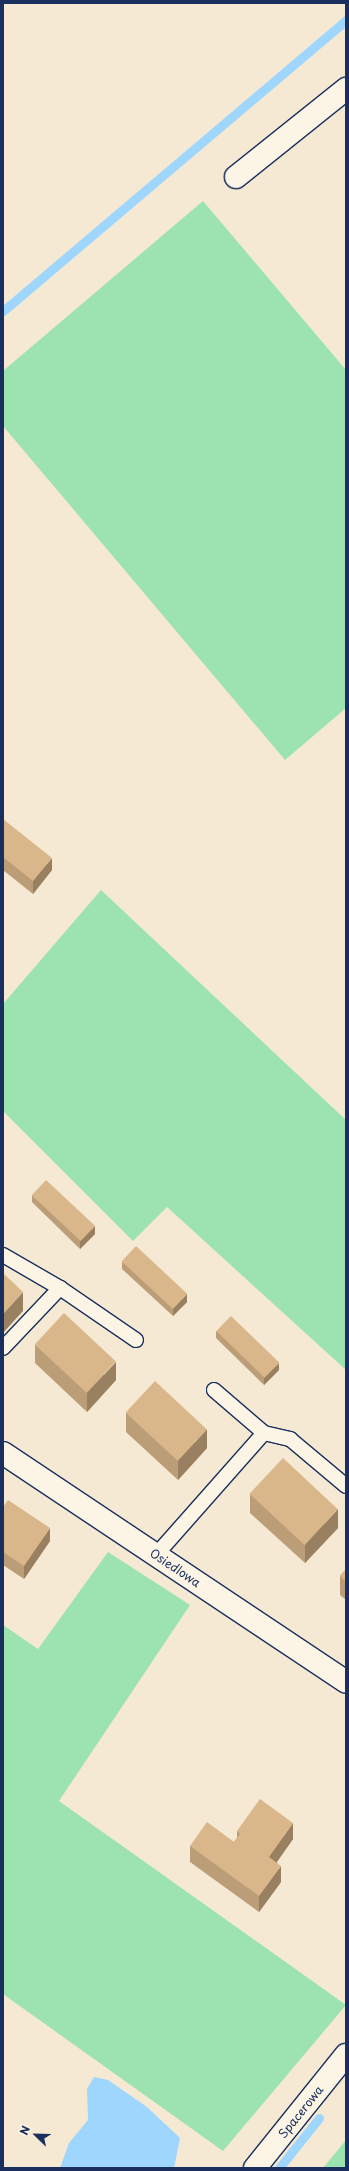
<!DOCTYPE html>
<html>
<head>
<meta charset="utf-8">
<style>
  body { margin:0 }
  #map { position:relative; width:349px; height:2171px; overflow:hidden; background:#f5e9d3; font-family:"Playpen Sans",sans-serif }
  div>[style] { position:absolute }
  .green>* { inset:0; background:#9de3af }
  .water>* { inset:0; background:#9ed6fd }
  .stream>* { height:9px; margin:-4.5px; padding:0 4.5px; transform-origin:4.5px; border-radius:4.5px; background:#9ed6fd }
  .roads { filter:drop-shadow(1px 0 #1b2f5e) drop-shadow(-1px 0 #1b2f5e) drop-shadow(0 1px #1b2f5e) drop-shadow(0 -1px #1b2f5e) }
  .lane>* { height:14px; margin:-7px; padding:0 7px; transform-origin:7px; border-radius:7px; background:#fcf5e5 }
  .street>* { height:22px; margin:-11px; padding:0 11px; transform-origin:11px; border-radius:11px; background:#fcf5e5 }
  .wall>* { inset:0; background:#bb9d78 }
  .shaded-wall>* { inset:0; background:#988061 }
  .building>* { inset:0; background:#d9b78b; transform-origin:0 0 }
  span { translate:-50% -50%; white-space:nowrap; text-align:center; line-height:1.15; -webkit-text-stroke:3.5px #fcf5e5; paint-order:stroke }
  .street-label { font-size:12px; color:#1b2f5e }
  .frame { position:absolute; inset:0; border:4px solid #1b2f5e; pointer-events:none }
  .north { position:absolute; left:16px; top:2115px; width:40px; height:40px; -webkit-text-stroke:3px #fcf5e5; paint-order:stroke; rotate:293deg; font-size:11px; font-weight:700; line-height:16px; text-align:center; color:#1b2f5e }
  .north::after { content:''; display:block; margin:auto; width:14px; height:18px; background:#1b2f5e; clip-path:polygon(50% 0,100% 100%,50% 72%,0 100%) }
</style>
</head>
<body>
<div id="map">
  <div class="green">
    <div style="clip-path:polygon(203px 201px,346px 370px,346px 708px,285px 760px,3px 426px,3px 371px)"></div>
    <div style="clip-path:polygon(101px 890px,346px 1120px,346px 1370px,167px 1207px,133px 1241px,3px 1111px,3px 1004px)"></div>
    <div style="clip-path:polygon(108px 1552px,190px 1605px,59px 1801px,346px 2005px,223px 2151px,3px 1994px,3px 1625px,38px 1649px)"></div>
    <div style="clip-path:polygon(346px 2140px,346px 2168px,323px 2168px)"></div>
  </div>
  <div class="water">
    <div style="clip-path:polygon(94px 2077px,108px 2080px,147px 2107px,180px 2138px,174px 2168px,60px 2168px,69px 2143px,88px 2120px,87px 2089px)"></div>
  </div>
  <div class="stream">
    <div style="left:3px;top:311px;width:450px;rotate:-40.3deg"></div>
    <div style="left:279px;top:2168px;width:64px;rotate:-51.3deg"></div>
  </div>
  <div class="roads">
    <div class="lane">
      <div style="left:3px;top:1255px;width:66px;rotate:30.1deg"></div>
      <div style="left:60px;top:1288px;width:92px;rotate:34.4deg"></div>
      <div style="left:3px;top:1348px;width:83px;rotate:-46.5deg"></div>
      <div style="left:214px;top:1390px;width:66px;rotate:40.7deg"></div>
      <div style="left:156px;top:1555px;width:163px;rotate:-48.5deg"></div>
      <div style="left:264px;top:1433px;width:27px;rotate:13deg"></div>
      <div style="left:290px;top:1439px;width:73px;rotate:40deg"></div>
    </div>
    <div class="street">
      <div style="left:236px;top:177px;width:141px;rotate:-38.7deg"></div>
      <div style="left:3px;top:1453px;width:412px;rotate:33.7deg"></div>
      <div style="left:255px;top:2168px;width:145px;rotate:-51.2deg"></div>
    </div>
  </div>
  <div class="wall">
    <div style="clip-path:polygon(3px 819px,52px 870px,33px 894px,3px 870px)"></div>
    <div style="clip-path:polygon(32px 1195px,95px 1234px,80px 1249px,32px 1202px)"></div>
    <div style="clip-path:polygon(122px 1262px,187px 1302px,173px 1316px,122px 1269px)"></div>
    <div style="clip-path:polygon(216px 1331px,279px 1370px,264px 1385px,216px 1338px)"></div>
    <div style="clip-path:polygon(35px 1345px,116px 1380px,87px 1412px,35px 1363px)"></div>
    <div style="clip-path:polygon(126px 1413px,207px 1448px,178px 1480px,126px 1432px)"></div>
    <div style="clip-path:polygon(250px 1494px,338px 1528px,305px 1563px,250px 1513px)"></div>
    <div style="clip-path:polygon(3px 1507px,50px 1541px,24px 1579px,3px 1565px)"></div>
    <div style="clip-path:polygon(346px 1569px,346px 1600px,340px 1595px,340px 1576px)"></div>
    <div style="clip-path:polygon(237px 1831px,293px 1839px,277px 1862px,281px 1882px,259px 1912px,190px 1862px,190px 1846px,234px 1842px,237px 1838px)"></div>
  </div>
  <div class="shaded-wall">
    <div style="clip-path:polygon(52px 858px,52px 870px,33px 894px,33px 881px)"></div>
    <div style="clip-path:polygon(4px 1169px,4px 1177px,3px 1178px,3px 1170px)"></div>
    <div style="clip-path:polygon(95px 1226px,95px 1234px,80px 1249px,80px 1241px)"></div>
    <div style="clip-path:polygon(23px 1292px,23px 1311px,3px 1333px,3px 1314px)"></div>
    <div style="clip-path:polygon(187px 1294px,187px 1302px,173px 1316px,173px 1309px)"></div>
    <div style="clip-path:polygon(116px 1362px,116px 1380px,87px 1412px,87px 1393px)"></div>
    <div style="clip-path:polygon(279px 1363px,279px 1370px,264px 1385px,264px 1378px)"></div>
    <div style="clip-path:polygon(207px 1429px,207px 1448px,178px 1480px,178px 1461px)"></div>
    <div style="clip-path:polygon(338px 1509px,338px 1528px,305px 1563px,305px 1545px)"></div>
    <div style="clip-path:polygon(50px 1528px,50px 1541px,24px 1579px,24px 1566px)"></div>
    <div style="clip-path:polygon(293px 1823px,293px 1839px,269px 1873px,269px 1857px)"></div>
    <div style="clip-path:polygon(281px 1866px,281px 1882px,259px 1912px,259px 1896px)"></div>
  </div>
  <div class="building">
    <div style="clip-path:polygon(3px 819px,52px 858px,33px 881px,3px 857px)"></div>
    <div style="left:46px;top:1180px;width:67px;height:21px;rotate:43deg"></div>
    <div style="left:136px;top:1246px;width:70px;height:21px;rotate:43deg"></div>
    <div style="clip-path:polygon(3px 1273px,23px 1292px,3px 1314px)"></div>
    <div style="left:64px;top:1313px;width:71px;height:43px;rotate:43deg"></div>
    <div style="left:231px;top:1316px;width:67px;height:21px;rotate:44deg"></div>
    <div style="left:155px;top:1381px;width:71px;height:43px;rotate:43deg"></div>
    <div style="left:283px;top:1458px;width:75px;height:49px;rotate:43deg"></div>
    <div style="clip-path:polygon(8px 1500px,50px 1528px,24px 1566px,3px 1552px,3px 1507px)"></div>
    <div style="clip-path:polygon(346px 1569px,346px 1582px,340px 1576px)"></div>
    <div style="clip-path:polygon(260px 1799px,293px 1823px,269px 1857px,281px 1866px,259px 1896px,190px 1846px,207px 1822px,234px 1842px,240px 1834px,237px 1831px)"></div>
  </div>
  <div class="street-label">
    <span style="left:175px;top:1568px;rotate:34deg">Osiedlowa</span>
    <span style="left:301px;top:2112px;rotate:-51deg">Spacerowa</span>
  </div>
  <div class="frame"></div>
  <div class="north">N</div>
</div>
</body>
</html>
